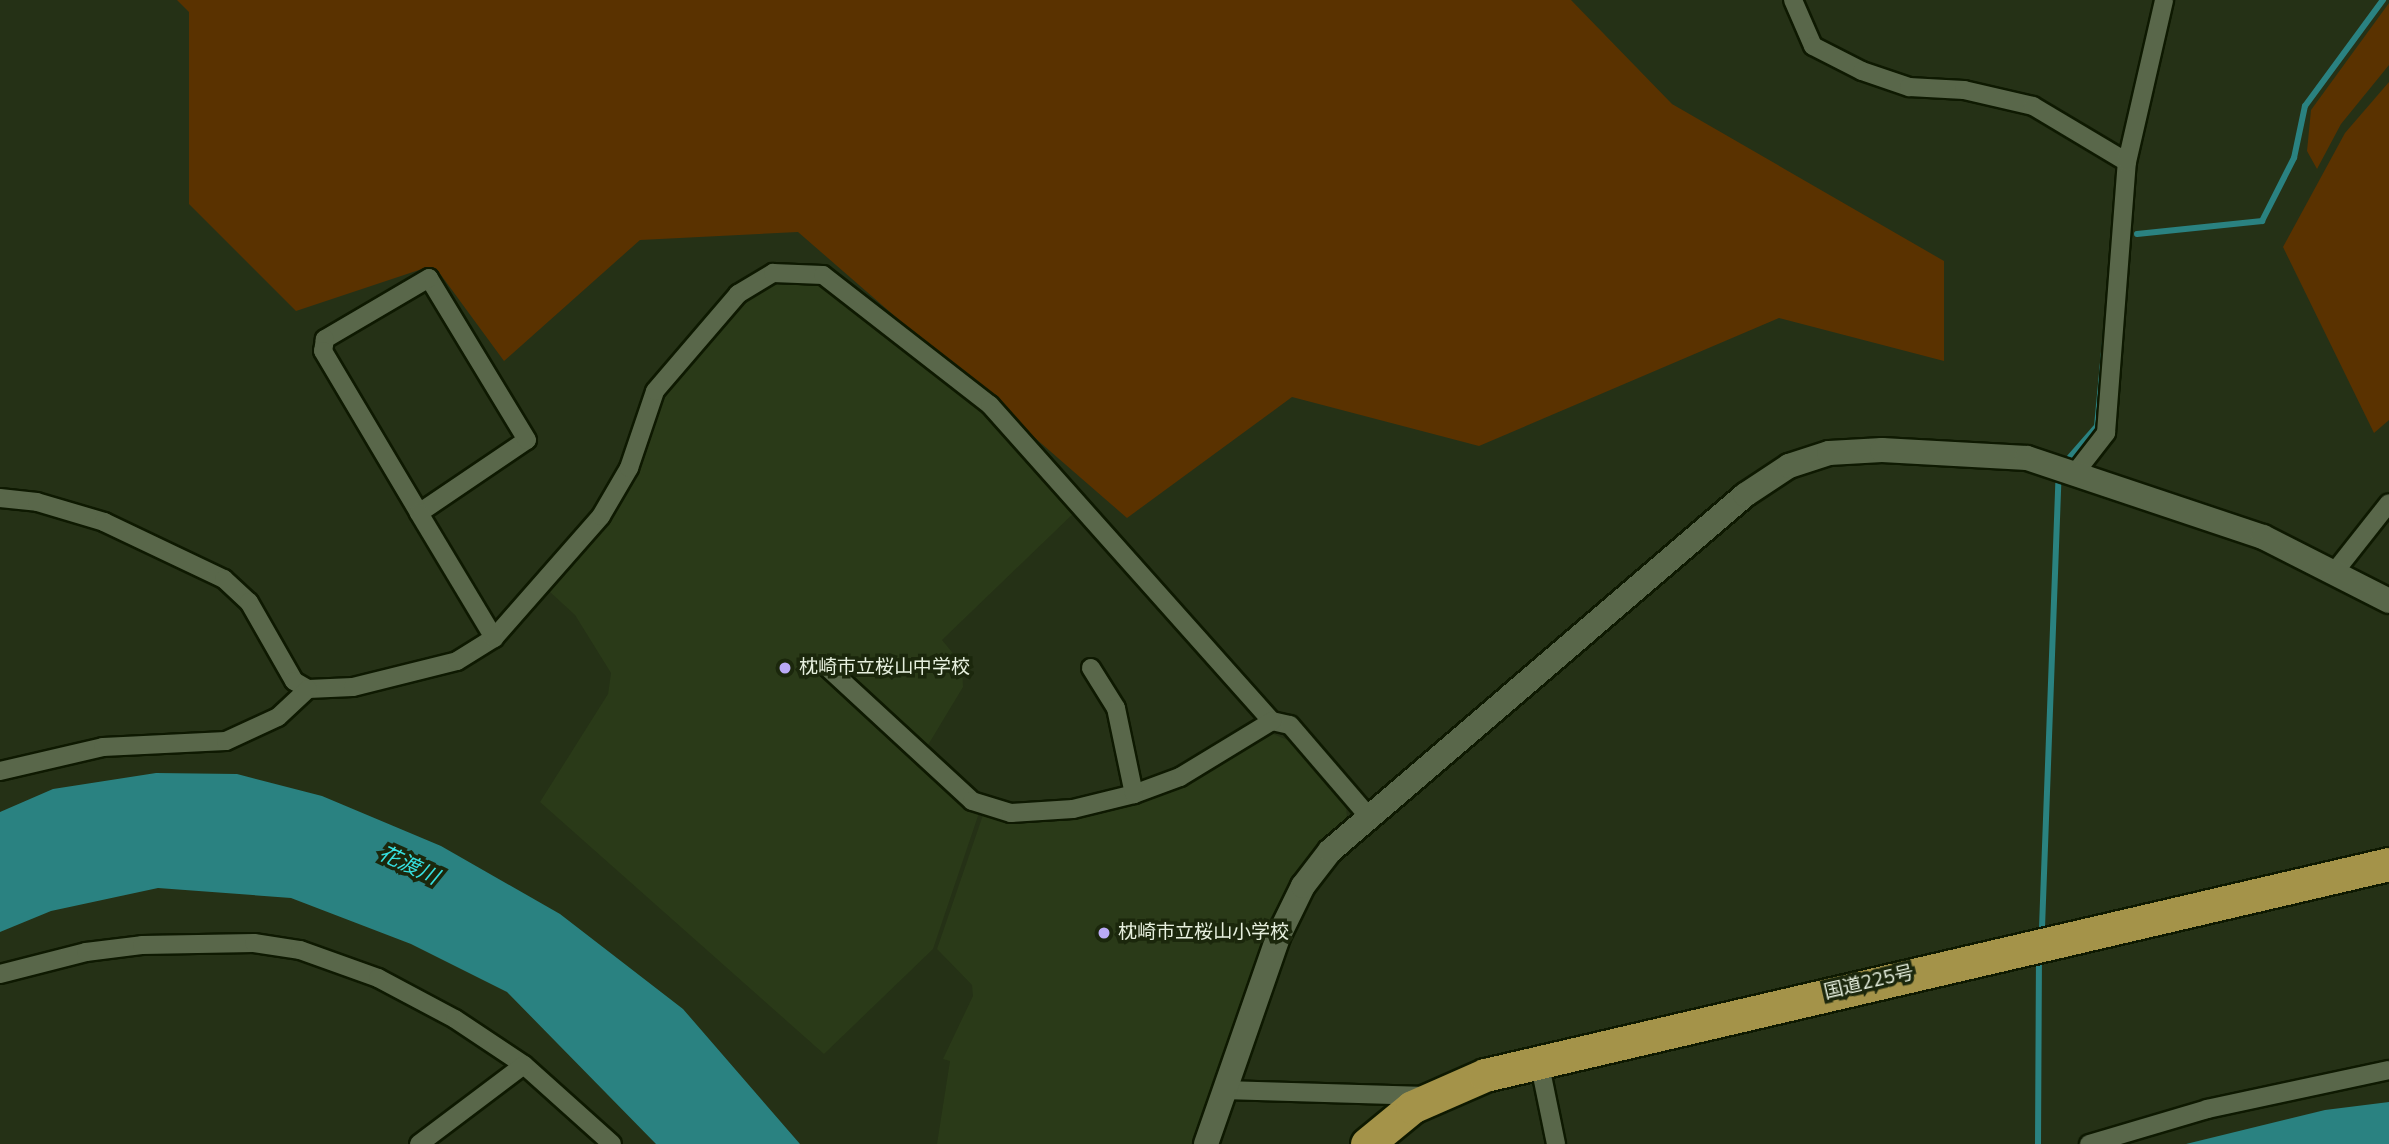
<!DOCTYPE html>
<html>
<head>
<meta charset="utf-8">
<style>
  body { margin:0 }
  #map { position:relative; width:2389px; height:1144px; overflow:hidden; background:#253116; font-family:"Nunito Sans","Noto Sans JP",sans-serif }
  div>[style] { position:absolute }
  .built>* { inset:0; background:#2a3a18 }
  .green>* { inset:0; background:#5a3200 }
  .water>* { inset:0; background:#2a8281 }
  .stream>* { height:6px; margin:-3px; padding:0 3px; transform-origin:3px; border-radius:3px; background:#2a8281 }
  .roads { filter:drop-shadow(2px 0 #0e1901) drop-shadow(-2px 0 #0e1901) drop-shadow(0 2px #0e1901) drop-shadow(0 -2px #0e1901) }
  .street>* { height:18px; margin:-9px; padding:0 9px; transform-origin:9px; border-radius:9px; background:#59674a }
  .secondary>* { height:24px; margin:-12px; padding:0 12px; transform-origin:12px; border-radius:12px; background:#59674a }
  .highway>* { height:33px; margin:-16.5px; padding:0 16.5px; transform-origin:16.5px; border-radius:16.5px; background:#a49349 }
  .dots>* { width:19px; height:19px; translate:-50% -50%; box-sizing:border-box; border:4px solid #1b270c; border-radius:50% }
  span { translate:-50% -50%; white-space:nowrap; text-align:center; line-height:1.15; -webkit-text-stroke:7px #1b270c; paint-order:stroke }
  .poi-label { font-size:19px; color:#e6efde }
  .left { translate:0 -50%; text-align:left }
  .street-label { font-size:19px; color:#e6efde }
  .water-label { font-size:21px; color:#36e0e0; font-style:italic }
</style>
</head>
<body>
<div id="map">
  <div class="built">
    <div style="clip-path:polygon(780px 279px,818px 282px,983px 406px,1078px 509px,942px 640px,962px 664px,963px 687px,916px 765px,980px 810px,933px 949px,824px 1054px,540px 802px,608px 694px,611px 673px,575px 615px,550px 592px,619px 503px,666px 384px,745px 295px)"></div>
    <div style="clip-path:polygon(1273px 734px,1295px 743px,1346px 805px,1347px 819px,1304px 861px,1271px 917px,1191px 1144px,937px 1144px,950px 1061px,943px 1059px,973px 996px,972px 985px,937px 949px,984px 812px,1056px 819px,1103px 809px)"></div>
  </div>
  <div class="green">
    <div style="clip-path:polygon(177px 0,1571px 0,1672px 104px,1944px 261px,1944px 361px,1779px 318px,1479px 446px,1292px 397px,1127px 518px,798px 232px,640px 240px,504px 361px,438px 271px,425px 268px,296px 311px,189px 204px,189px 12px)"></div>
    <div style="clip-path:polygon(2389px 3px,2389px 65px,2341px 124px,2317px 169px,2307px 151px,2311px 110px)"></div>
    <div style="clip-path:polygon(2389px 82px,2389px 420px,2374px 433px,2283px 247px,2345px 133px)"></div>
  </div>
  <div class="water">
    <div style="clip-path:polygon(156px 773px,237px 774px,322px 796px,441px 846px,560px 914px,683px 1009px,800px 1144px,656px 1144px,507px 992px,411px 944px,291px 898px,158px 888px,51px 911px,0 932px,0 812px,53px 789px)"></div>
    <div style="clip-path:polygon(2389px 1102px,2389px 1144px,2186px 1144px,2325px 1110px)"></div>
  </div>
  <div class="stream">
    <div style="left:2137px;top:234px;width:126px;rotate:-5.9deg"></div>
    <div style="left:2262px;top:221px;width:71px;rotate:-63.1deg"></div>
    <div style="left:2294px;top:158px;width:53px;rotate:-78.1deg"></div>
    <div style="left:2305px;top:106px;width:132px;rotate:-53.7deg"></div>
    <div style="left:2070px;top:457px;width:41px;rotate:-48.9deg"></div>
    <div style="left:2097px;top:426px;width:191px;rotate:-84.6deg"></div>
    <div style="left:2042px;top:928px;width:445px;rotate:-87.9deg"></div>
    <div style="left:2038px;top:1144px;width:183px;rotate:-89.7deg"></div>
  </div>
  <div class="roads">
    <div class="street">
      <div style="left:1793px;top:0;width:50px;rotate:66.5deg"></div>
      <div style="left:1813px;top:46px;width:55px;rotate:27deg"></div>
      <div style="left:1862px;top:71px;width:50px;rotate:18.8deg"></div>
      <div style="left:1909px;top:87px;width:55px;rotate:3.1deg"></div>
      <div style="left:1964px;top:90px;width:71px;rotate:13.1deg"></div>
      <div style="left:2033px;top:106px;width:109px;rotate:30.8deg"></div>
      <div style="left:2075px;top:473px;width:51px;rotate:-52.2deg"></div>
      <div style="left:2106px;top:433px;width:272px;rotate:-85.6deg"></div>
      <div style="left:2127px;top:162px;width:166px;rotate:-77.1deg"></div>
      <div style="left:0;top:498px;width:37px;rotate:6deg"></div>
      <div style="left:37px;top:502px;width:70px;rotate:16.6deg"></div>
      <div style="left:104px;top:522px;width:133px;rotate:25.4deg"></div>
      <div style="left:224px;top:579px;width:34px;rotate:43deg"></div>
      <div style="left:249px;top:602px;width:91px;rotate:60.3deg"></div>
      <div style="left:294px;top:681px;width:16px;rotate:30deg"></div>
      <div style="left:308px;top:689px;width:45px;rotate:-2.5deg"></div>
      <div style="left:353px;top:687px;width:107px;rotate:-14deg"></div>
      <div style="left:457px;top:661px;width:44px;rotate:-31.9deg"></div>
      <div style="left:494px;top:638px;width:162px;rotate:-48.7deg"></div>
      <div style="left:601px;top:516px;width:56px;rotate:-59.7deg"></div>
      <div style="left:629px;top:468px;width:81px;rotate:-71.3deg"></div>
      <div style="left:655px;top:391px;width:128px;rotate:-49.4deg"></div>
      <div style="left:738px;top:294px;width:41px;rotate:-31deg"></div>
      <div style="left:773px;top:273px;width:50px;rotate:2.3deg"></div>
      <div style="left:823px;top:275px;width:212px;rotate:37.9deg"></div>
      <div style="left:990px;top:405px;width:424px;rotate:48.3deg"></div>
      <div style="left:1272px;top:721px;width:18px;rotate:13deg"></div>
      <div style="left:1290px;top:725px;width:121px;rotate:49.3deg"></div>
      <div style="left:419px;top:513px;width:130px;rotate:-34.1deg"></div>
      <div style="left:527px;top:440px;width:189px;rotate:-121.2deg"></div>
      <div style="left:429px;top:278px;width:121px;rotate:149.6deg"></div>
      <div style="left:325px;top:339px;width:12px;rotate:99deg"></div>
      <div style="left:323px;top:351px;width:188px;rotate:59.3deg"></div>
      <div style="left:419px;top:513px;width:146px;rotate:59deg"></div>
      <div style="left:2336px;top:570px;width:85px;rotate:-51.7deg"></div>
      <div style="left:828px;top:668px;width:196px;rotate:42.7deg"></div>
      <div style="left:972px;top:801px;width:41px;rotate:17.1deg"></div>
      <div style="left:1011px;top:813px;width:62px;rotate:-3.7deg"></div>
      <div style="left:1073px;top:809px;width:63px;rotate:-13.8deg"></div>
      <div style="left:1134px;top:794px;width:49px;rotate:-20.3deg"></div>
      <div style="left:1180px;top:777px;width:108px;rotate:-31.3deg"></div>
      <div style="left:1091px;top:668px;width:47px;rotate:58deg"></div>
      <div style="left:1116px;top:708px;width:88px;rotate:78.2deg"></div>
      <div style="left:0;top:771px;width:106px;rotate:-13.1deg"></div>
      <div style="left:103px;top:747px;width:123px;rotate:-2.8deg"></div>
      <div style="left:226px;top:741px;width:57px;rotate:-24.8deg"></div>
      <div style="left:278px;top:717px;width:41px;rotate:-43deg"></div>
      <div style="left:0;top:974px;width:89px;rotate:-14.3deg"></div>
      <div style="left:86px;top:952px;width:56px;rotate:-7.1deg"></div>
      <div style="left:142px;top:945px;width:112px;rotate:-1deg"></div>
      <div style="left:254px;top:943px;width:47px;rotate:8.7deg"></div>
      <div style="left:300px;top:950px;width:83px;rotate:19.7deg"></div>
      <div style="left:378px;top:978px;width:87px;rotate:28deg"></div>
      <div style="left:455px;top:1019px;width:83px;rotate:33.7deg"></div>
      <div style="left:524px;top:1065px;width:118px;rotate:41.9deg"></div>
      <div style="left:1539px;top:1061px;width:85px;rotate:78.4deg"></div>
      <div style="left:1224px;top:1090px;width:202px;rotate:1.7deg"></div>
      <div style="left:419px;top:1144px;width:131px;rotate:-37deg"></div>
      <div style="left:2089px;top:1144px;width:123px;rotate:-16.5deg"></div>
      <div style="left:2207px;top:1109px;width:186px;rotate:-12.1deg"></div>
    </div>
    <div class="secondary">
      <div style="left:1206px;top:1144px;width:219px;rotate:-70.8deg"></div>
      <div style="left:1278px;top:937px;width:57px;rotate:-63.9deg"></div>
      <div style="left:1303px;top:886px;width:44px;rotate:-52.4deg"></div>
      <div style="left:1330px;top:851px;width:547px;rotate:-40.62deg"></div>
      <div style="left:1745px;top:495px;width:53px;rotate:-33.4deg"></div>
      <div style="left:1789px;top:466px;width:42px;rotate:-18deg"></div>
      <div style="left:1829px;top:453px;width:53px;rotate:-3.2deg"></div>
      <div style="left:1882px;top:450px;width:145px;rotate:3.2deg"></div>
      <div style="left:2027px;top:458px;width:249px;rotate:18.5deg"></div>
      <div style="left:2263px;top:537px;width:141px;rotate:26.9deg"></div>
    </div>
    <div class="highway">
      <div style="left:1367px;top:1144px;width:58px;rotate:-39.4deg"></div>
      <div style="left:1412px;top:1107px;width:80px;rotate:-23.7deg"></div>
      <div style="left:1485px;top:1075px;width:928px;rotate:-13.14deg"></div>
    </div>
  </div>
  <div class="dots">
    <div style="left:785px;top:668px;background:#baaaf6"></div>
    <div style="left:1104px;top:933px;background:#baaaf6"></div>
  </div>
  <div class="poi-label">
    <span class="left" style="left:799px;top:668px">枕崎市立桜山中学校</span>
    <span class="left" style="left:1118px;top:933px">枕崎市立桜山小学校</span>
  </div>
  <div class="street-label">
    <span style="left:1869px;top:983px;rotate:-13deg">国道225号</span>
  </div>
  <div class="water-label">
    <span style="left:409px;top:865px;rotate:25deg">花渡川</span>
  </div>
</div>
</body>
</html>
